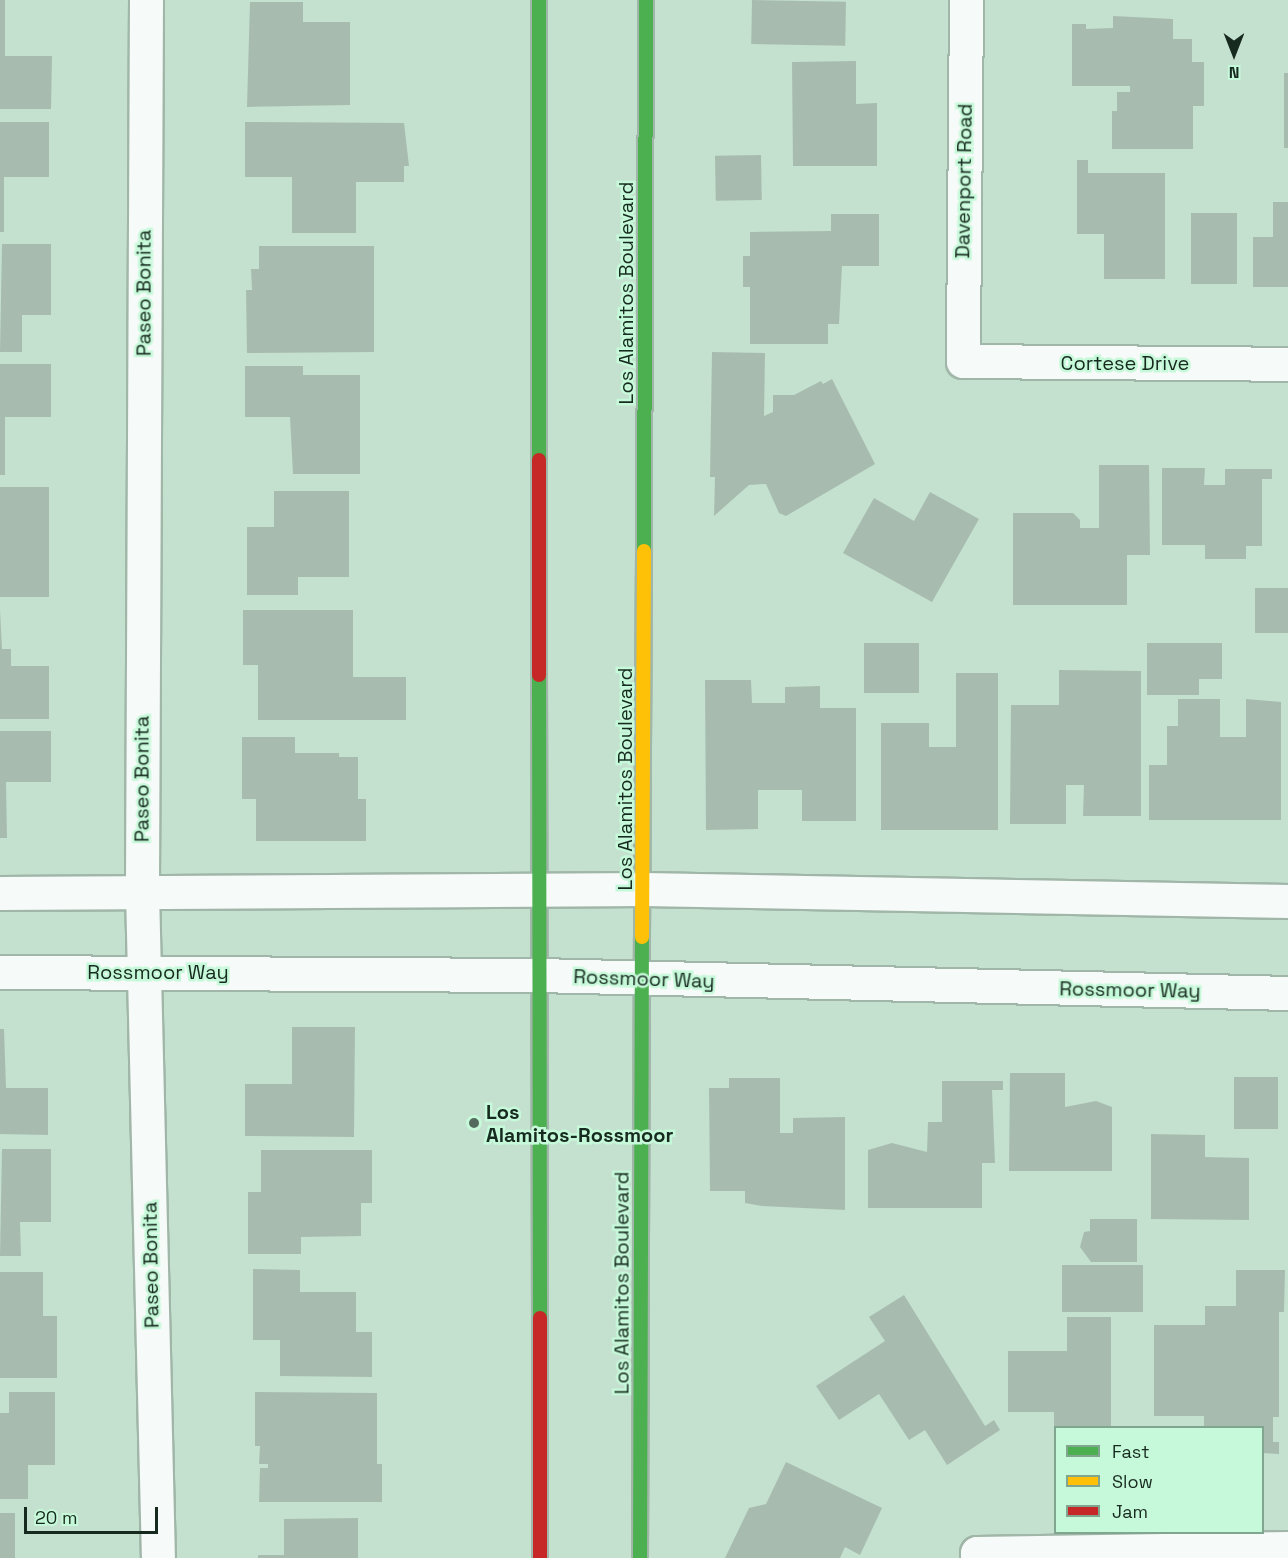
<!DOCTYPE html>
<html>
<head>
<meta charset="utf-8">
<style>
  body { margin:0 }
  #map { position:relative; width:1288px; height:1558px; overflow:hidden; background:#c4e0cf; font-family:"Space Grotesk",sans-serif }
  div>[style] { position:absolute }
  .building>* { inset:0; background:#a7bcaf; transform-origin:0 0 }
  .roads { filter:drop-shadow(2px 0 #a0b6a8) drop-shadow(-2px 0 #a0b6a8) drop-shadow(0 2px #a0b6a8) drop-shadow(0 -2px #a0b6a8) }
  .street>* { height:33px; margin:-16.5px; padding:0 16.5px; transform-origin:16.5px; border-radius:16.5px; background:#f6faf8 }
  .fast>* { height:14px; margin:-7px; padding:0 7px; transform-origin:7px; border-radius:7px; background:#4caf50 }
  .slow>* { height:14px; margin:-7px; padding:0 7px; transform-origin:7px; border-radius:7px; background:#ffc107 }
  .jam>* { height:14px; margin:-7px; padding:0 7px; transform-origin:7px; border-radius:7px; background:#c62828 }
  .dots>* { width:16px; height:16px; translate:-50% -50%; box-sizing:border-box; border:3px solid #c6f9d9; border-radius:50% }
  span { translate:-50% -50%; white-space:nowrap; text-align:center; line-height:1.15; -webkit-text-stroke:5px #c6f9d9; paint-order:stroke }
  .street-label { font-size:20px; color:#172a1f }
  .poi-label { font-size:20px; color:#172a1f; font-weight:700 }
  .left { translate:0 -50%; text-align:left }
  .legend { position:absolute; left:1054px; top:1426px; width:210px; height:108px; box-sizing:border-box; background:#c6f9d9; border:2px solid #80a68f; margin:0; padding:8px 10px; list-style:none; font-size:18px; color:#172a1f }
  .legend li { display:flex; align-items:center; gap:12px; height:30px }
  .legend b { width:30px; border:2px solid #80a68f }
  .north { position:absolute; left:1204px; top:24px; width:60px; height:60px; -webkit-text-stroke:4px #c6f9d9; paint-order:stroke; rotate:180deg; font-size:16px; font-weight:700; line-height:24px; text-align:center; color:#172a1f }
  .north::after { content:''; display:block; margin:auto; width:21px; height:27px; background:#172a1f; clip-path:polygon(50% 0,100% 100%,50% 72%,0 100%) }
  .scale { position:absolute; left:24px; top:1507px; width:134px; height:27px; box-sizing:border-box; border:3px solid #172a1f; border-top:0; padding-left:8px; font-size:18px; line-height:21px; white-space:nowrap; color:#172a1f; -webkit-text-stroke:4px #c6f9d9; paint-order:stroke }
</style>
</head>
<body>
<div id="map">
  <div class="building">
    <div style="clip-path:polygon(0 0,5px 0,5px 56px,52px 56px,51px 109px,0 109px)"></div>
    <div style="left:752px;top:0;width:94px;height:44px;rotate:1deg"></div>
    <div style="clip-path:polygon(250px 2px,303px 2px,303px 22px,350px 22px,350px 105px,247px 107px)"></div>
    <div style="clip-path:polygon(1113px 16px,1173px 19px,1173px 39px,1192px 39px,1192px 62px,1204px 62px,1204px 106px,1193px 106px,1193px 149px,1112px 149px,1112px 111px,1117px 111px,1117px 92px,1130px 92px,1130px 86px,1072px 86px,1072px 24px,1086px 24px,1086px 29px,1113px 28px)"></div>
    <div style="clip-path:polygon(856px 61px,856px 104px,877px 103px,877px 166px,793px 166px,792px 62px)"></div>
    <div style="left:1284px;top:73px;width:4px;height:75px"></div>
    <div style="clip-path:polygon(0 122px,49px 122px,49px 177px,4px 177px,4px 232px,0 232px)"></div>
    <div style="clip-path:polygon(245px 122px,404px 123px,409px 166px,404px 166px,404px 182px,356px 182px,356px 233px,292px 233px,292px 177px,245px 177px)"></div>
    <div style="left:761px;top:155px;width:45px;height:46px;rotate:89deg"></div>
    <div style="clip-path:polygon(1077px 160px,1088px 160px,1088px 173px,1165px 173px,1165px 279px,1104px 279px,1104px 234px,1077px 234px)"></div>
    <div style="clip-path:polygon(1273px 202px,1288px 202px,1288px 287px,1253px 287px,1253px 237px,1273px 237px)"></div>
    <div style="left:1191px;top:213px;width:46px;height:71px"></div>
    <div style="clip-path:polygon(831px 214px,879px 214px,879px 266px,842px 266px,839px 324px,828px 324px,828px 344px,750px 344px,750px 287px,743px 287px,743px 256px,750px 256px,750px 232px,831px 231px)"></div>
    <div style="clip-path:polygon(2px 244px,51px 244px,51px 315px,22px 315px,22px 352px,0 352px)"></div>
    <div style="clip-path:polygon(259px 246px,374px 246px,374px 352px,247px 353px,246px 290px,252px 290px,251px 269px,259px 269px)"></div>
    <div style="clip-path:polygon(712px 352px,765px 353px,764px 416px,773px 412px,773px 395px,794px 395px,821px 381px,823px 384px,832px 379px,875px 464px,786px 516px,779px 513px,766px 484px,749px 485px,714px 516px,715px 477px,710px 477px)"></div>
    <div style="clip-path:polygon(0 364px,51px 364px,51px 417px,5px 417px,5px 475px,0 475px)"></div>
    <div style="clip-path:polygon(245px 366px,303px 366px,303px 375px,360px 375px,360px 474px,293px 474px,290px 417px,245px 417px)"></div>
    <div style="clip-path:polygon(1099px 465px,1149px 465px,1150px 555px,1127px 555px,1127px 605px,1013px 605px,1013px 513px,1073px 513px,1080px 520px,1080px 528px,1099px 528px)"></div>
    <div style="clip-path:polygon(1162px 468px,1205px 468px,1204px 485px,1225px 485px,1225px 469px,1272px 469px,1272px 479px,1262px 479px,1262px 546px,1246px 546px,1246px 559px,1205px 559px,1205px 545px,1162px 545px)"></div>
    <div style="left:0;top:487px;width:49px;height:110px"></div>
    <div style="clip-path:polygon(274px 491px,349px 491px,349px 577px,298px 577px,298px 595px,247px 595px,247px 527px,274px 527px)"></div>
    <div style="clip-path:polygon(930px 492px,979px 519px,932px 602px,843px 553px,874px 498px,914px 521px)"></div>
    <div style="left:1255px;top:588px;width:33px;height:45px"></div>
    <div style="clip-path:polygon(0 610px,2px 649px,11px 649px,11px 666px,49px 666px,49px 719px,0 719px)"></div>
    <div style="clip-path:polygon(243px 610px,353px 610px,353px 677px,406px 677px,406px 720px,258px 720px,258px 665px,243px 665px)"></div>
    <div style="left:864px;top:643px;width:55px;height:50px"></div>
    <div style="clip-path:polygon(1147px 643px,1222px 643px,1222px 679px,1199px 679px,1199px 695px,1147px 695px)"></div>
    <div style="clip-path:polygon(1059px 670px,1141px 671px,1141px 816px,1083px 816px,1084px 785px,1066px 785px,1066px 824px,1010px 824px,1011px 705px,1059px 705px)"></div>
    <div style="clip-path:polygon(956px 673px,998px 673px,998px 830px,881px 830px,881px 723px,929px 723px,929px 747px,956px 747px)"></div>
    <div style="clip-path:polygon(705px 680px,751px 680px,752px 703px,785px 703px,785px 687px,820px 686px,820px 708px,856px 708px,856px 821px,802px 821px,802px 790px,758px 790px,758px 829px,706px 830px)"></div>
    <div style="clip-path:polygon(1178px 699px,1220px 699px,1220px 737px,1246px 737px,1246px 699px,1281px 702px,1281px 820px,1149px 820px,1149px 765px,1167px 765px,1167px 726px,1178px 726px)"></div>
    <div style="clip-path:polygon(0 731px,51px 731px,51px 782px,6px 782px,7px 838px,0 838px)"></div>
    <div style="clip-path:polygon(242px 737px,295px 737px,295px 753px,339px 753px,339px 757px,358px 757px,358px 799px,366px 799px,366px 841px,256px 841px,256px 799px,242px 799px)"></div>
    <div style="clip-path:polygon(292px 1027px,355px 1027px,354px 1137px,245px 1136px,245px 1084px,292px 1084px)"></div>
    <div style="clip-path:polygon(0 1029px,4px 1029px,6px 1088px,48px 1088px,48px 1135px,0 1134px)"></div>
    <div style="clip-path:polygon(1010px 1073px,1065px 1073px,1065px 1107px,1096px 1101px,1112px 1107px,1112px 1171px,1009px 1171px)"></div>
    <div style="left:1234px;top:1077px;width:44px;height:52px"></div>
    <div style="clip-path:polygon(729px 1078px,780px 1078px,780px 1133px,793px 1133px,793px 1118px,845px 1117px,845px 1210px,762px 1206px,745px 1203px,745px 1191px,710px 1191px,709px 1088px,729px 1088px)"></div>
    <div style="clip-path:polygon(942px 1081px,1003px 1081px,1003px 1090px,992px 1090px,995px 1163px,982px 1163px,982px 1208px,868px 1208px,868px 1150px,892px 1143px,927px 1152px,928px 1122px,942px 1122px)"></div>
    <div style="clip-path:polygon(1151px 1134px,1205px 1135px,1205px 1157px,1249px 1158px,1249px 1220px,1151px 1219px)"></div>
    <div style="clip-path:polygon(2px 1149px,51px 1149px,51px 1222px,20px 1222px,21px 1256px,0 1256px)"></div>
    <div style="clip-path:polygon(261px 1150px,372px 1150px,372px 1203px,361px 1203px,361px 1236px,301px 1237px,301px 1254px,248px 1254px,248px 1192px,261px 1192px)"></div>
    <div style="clip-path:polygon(1090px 1219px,1137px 1219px,1137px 1262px,1091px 1262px,1080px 1247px,1084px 1232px,1090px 1231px)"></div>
    <div style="left:1143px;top:1265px;width:47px;height:81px;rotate:90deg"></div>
    <div style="clip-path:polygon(253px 1269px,300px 1270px,300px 1292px,356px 1292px,356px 1332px,372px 1332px,372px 1377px,280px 1376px,280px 1340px,253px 1340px)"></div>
    <div style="clip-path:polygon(1236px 1270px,1285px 1270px,1284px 1312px,1279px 1312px,1279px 1417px,1273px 1417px,1273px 1442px,1279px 1442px,1279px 1454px,1262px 1453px,1262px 1428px,1204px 1428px,1204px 1416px,1154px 1416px,1154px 1325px,1205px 1325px,1205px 1306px,1236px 1306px)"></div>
    <div style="clip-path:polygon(0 1272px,43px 1272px,43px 1316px,57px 1316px,57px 1378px,0 1378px)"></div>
    <div style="clip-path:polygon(904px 1295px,985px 1426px,994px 1420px,1000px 1430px,947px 1465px,925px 1430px,909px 1440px,879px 1394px,839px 1420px,816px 1386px,885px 1341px,869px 1317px)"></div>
    <div style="clip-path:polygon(1067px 1317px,1111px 1317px,1111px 1428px,1054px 1428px,1054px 1412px,1008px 1412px,1008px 1351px,1067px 1351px)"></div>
    <div style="clip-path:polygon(9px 1392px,55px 1392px,55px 1465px,28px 1465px,28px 1499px,0 1499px,0 1413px,9px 1413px)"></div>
    <div style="clip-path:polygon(255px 1392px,377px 1393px,377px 1464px,382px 1464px,382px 1502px,259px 1502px,260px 1468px,268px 1468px,268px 1464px,259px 1464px,260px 1446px,255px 1446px)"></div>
    <div style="clip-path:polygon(786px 1462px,882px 1508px,860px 1555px,845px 1547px,840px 1558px,725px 1558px,749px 1508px,766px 1504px)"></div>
    <div style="left:15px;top:1513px;width:45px;height:15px;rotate:90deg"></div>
    <div style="clip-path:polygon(358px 1518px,358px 1558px,258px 1558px,258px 1555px,284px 1555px,284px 1519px)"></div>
  </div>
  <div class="roads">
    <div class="street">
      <div style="left:146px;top:0;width:891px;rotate:90.26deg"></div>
      <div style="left:142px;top:891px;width:667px;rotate:88.63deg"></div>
      <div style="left:966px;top:0;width:361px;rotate:90.5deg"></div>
      <div style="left:963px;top:361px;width:325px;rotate:0.5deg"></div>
      <div style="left:0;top:893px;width:644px;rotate:-0.36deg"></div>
      <div style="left:644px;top:889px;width:644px;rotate:1.07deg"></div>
      <div style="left:0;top:972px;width:537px;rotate:0.32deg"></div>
      <div style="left:537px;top:975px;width:751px;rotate:1.37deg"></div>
      <div style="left:977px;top:1558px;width:5px;rotate:-90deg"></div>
      <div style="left:977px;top:1553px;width:311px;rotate:-0.9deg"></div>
    </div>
    <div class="fast">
      <div style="left:539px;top:0;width:460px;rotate:90deg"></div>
      <div style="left:644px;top:551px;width:551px;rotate:-89.79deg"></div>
      <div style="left:539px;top:675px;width:643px;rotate:89.91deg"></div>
      <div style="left:640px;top:1558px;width:621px;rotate:-89.82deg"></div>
    </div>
    <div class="slow">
      <div style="left:642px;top:937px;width:386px;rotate:-89.7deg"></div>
    </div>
    <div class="jam">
      <div style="left:539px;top:460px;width:215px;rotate:90deg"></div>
      <div style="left:540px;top:1318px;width:240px;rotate:90deg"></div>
    </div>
  </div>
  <div class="dots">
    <div style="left:474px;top:1123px;background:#546a5d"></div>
  </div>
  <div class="street-label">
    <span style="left:964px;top:181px;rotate:-89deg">Davenport Road</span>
    <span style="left:144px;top:293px;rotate:-90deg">Paseo Bonita</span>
    <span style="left:626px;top:293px;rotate:-90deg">Los Alamitos Boulevard</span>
    <span style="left:1125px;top:363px">Cortese Drive</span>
    <span style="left:142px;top:779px;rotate:-90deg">Paseo Bonita</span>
    <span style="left:625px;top:779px;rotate:-90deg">Los Alamitos Boulevard</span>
    <span style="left:158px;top:972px">Rossmoor Way</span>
    <span style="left:644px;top:979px;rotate:2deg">Rossmoor Way</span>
    <span style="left:1130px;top:990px;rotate:1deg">Rossmoor Way</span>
    <span style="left:151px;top:1265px;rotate:-91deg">Paseo Bonita</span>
    <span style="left:622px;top:1283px;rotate:-90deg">Los Alamitos Boulevard</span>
  </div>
  <div class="poi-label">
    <span class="left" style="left:486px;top:1124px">Los<br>Alamitos-Rossmoor</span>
  </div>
  <ul class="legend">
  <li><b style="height:8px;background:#4caf50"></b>Fast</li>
  <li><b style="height:8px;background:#ffc107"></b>Slow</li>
  <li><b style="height:8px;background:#c62828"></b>Jam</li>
  </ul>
  <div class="north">N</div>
  <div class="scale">20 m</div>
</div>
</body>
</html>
